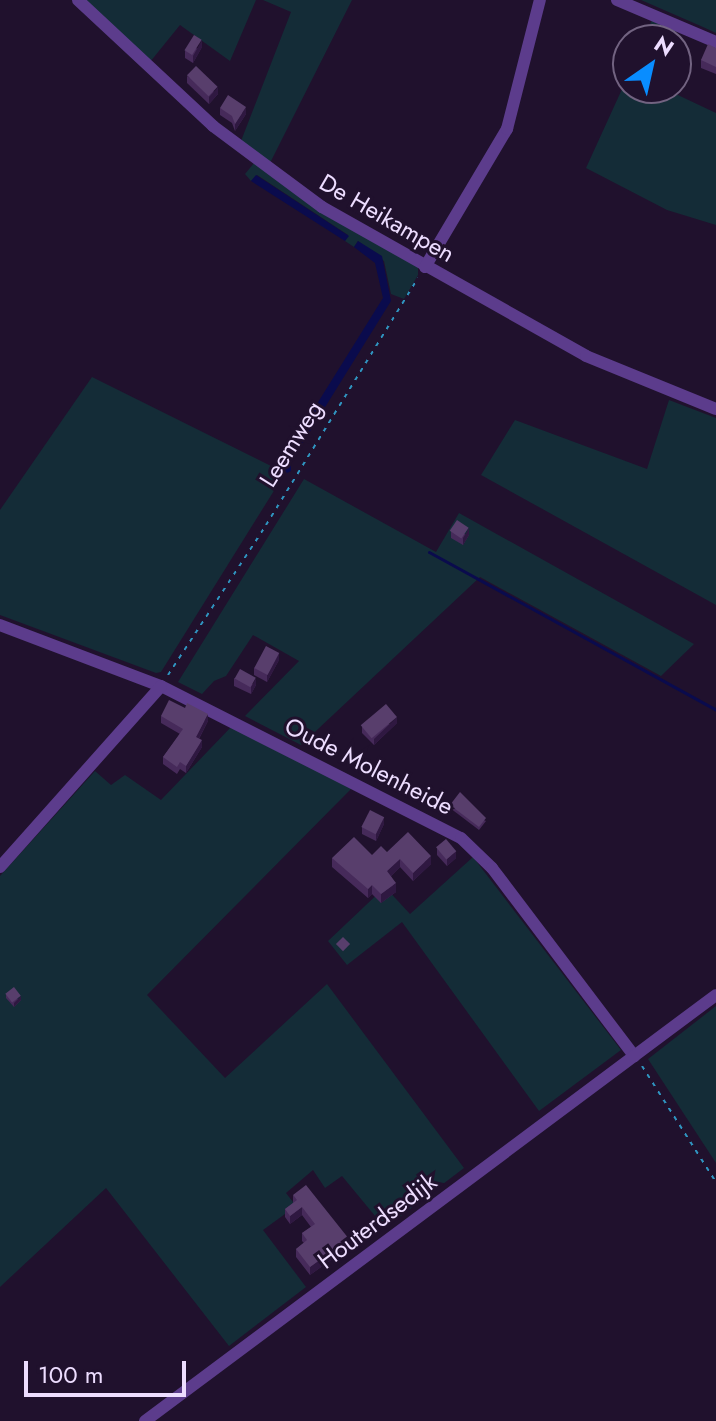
<!DOCTYPE html>
<html>
<head>
<meta charset="utf-8">
<style>
  body { margin:0 }
  #map { position:relative; width:716px; height:1421px; overflow:hidden; background:#20112d; font-family:Jost,sans-serif }
  div>[style] { position:absolute }
  .green>* { inset:0; background:#142c37 }
  .water>* { inset:0; background:#0a0b4d }
  .stream>* { height:3px; margin:-1.5px; padding:0 1.5px; transform-origin:1.5px; border-radius:1.5px; background:#0a0b4d }
  .path>* { height:2px; margin-top:-1px; transform-origin:0; background:repeating-linear-gradient(90deg,#2f95c1 0 4px,transparent 0 10px) }
  .street>* { height:12px; margin:-6px; padding:0 6px; transform-origin:6px; border-radius:6px; background:#5c3c8c }
  .wall>* { inset:0; background:#462a5a }
  .shaded-wall>* { inset:0; background:#2f1841 }
  .building>* { inset:0; background:#583e6c; transform-origin:0 0 }
  span { translate:-50% -50%; white-space:nowrap; text-align:center; line-height:1.15; -webkit-text-stroke:6px #20112d; paint-order:stroke }
  .street-label { font-size:24px; color:#edddff }
  .north { position:absolute; left:612px; top:24px; width:80px; height:80px; box-sizing:border-box; background:#20112d; border:2px solid #726381; border-radius:50%; rotate:34deg; font-size:22px; font-weight:700; line-height:32px; text-align:center; color:#edddff }
  .north::after { content:''; display:block; margin:auto; width:28px; height:36px; background:#098dff; clip-path:polygon(50% 0,100% 100%,50% 72%,0 100%) }
  .scale { position:absolute; left:24px; top:1361px; width:162px; height:36px; box-sizing:border-box; border:4px solid #edddff; border-top:0; padding-left:10px; font-size:24px; line-height:28px; white-space:nowrap; color:#edddff; -webkit-text-stroke:6px #20112d; paint-order:stroke }
</style>
</head>
<body>
<div id="map">
  <div class="green">
    <div style="clip-path:polygon(83px 0,256px 0,230px 61px,180px 25px,150px 62px)"></div>
    <div style="clip-path:polygon(263px 0,352px 0,270px 163px,241px 141px,291px 12px)"></div>
    <div style="clip-path:polygon(641px 0,716px 0,716px 33px,703px 27px)"></div>
    <div style="clip-path:polygon(652px 20px,676px 30px,672px 40px,643px 40px)"></div>
    <div style="clip-path:polygon(628px 76px,628px 88px,663px 88px,716px 113px,716px 225px,667px 210px,586px 168px)"></div>
    <div style="clip-path:polygon(254px 163px,418px 265px,418px 275px,404px 299px,391px 294px,384px 261px,358px 241px,354px 247px,345px 241px,348px 235px,257px 175px,251px 181px,245px 174px)"></div>
    <div style="clip-path:polygon(92px 377px,285px 473px,161px 672px,156px 673px,0 615px,0 510px)"></div>
    <div style="clip-path:polygon(669px 400px,716px 418px,716px 605px,481px 475px,515px 420px,647px 469px)"></div>
    <div style="clip-path:polygon(304px 479px,436px 552px,459px 513px,694px 644px,661px 676px,480px 577px,301px 745px,245px 716px,299px 661px,253px 635px,226px 676px,214px 681px,202px 694px,178px 682px)"></div>
    <div style="clip-path:polygon(232px 726px,352px 788px,147px 995px,225px 1078px,327px 984px,464px 1168px,385px 1228px,342px 1176px,325px 1188px,313px 1170px,286px 1193px,296px 1206px,263px 1230px,306px 1287px,229px 1346px,106px 1188px,0 1287px,0 876px,95px 771px,111px 785px,125px 775px,161px 800px)"></div>
    <div style="clip-path:polygon(473px 857px,621px 1050px,539px 1111px,402px 922px,347px 965px,328px 941px,385px 887px,410px 914px)"></div>
    <div style="clip-path:polygon(716px 1006px,716px 1163px,648px 1059px)"></div>
  </div>
  <div class="water">
    <div style="clip-path:polygon(256px 175px,349px 236px,345px 241px,251px 181px)"></div>
    <div style="clip-path:polygon(358px 241px,382px 256px,391px 301px,291px 462px,291px 471px,287px 473px,282px 468px,282px 460px,383px 298px,375px 263px,354px 247px)"></div>
  </div>
  <div class="stream">
    <div style="left:429px;top:552px;width:328px;rotate:28.8deg"></div>
  </div>
  <div class="path">
    <div style="left:168px;top:675px;width:179px;rotate:-56.8deg"></div>
    <div style="left:266px;top:525px;width:290px;rotate:-58.4deg"></div>
    <div style="left:642px;top:1066px;width:138px;rotate:57.5deg"></div>
  </div>
  <div class="street">
    <div style="left:78px;top:0;width:185px;rotate:43deg"></div>
    <div style="left:213px;top:126px;width:136px;rotate:36.6deg"></div>
    <div style="left:322px;top:207px;width:303px;rotate:29.4deg"></div>
    <div style="left:586px;top:356px;width:140px;rotate:22.2deg"></div>
    <div style="left:617px;top:0;width:108px;rotate:23deg"></div>
    <div style="left:425px;top:267px;width:161px;rotate:-59.3deg"></div>
    <div style="left:507px;top:129px;width:133px;rotate:-75.7deg"></div>
    <div style="left:0;top:625px;width:172px;rotate:20.8deg"></div>
    <div style="left:161px;top:686px;width:336px;rotate:26.9deg"></div>
    <div style="left:461px;top:838px;width:43px;rotate:44.1deg"></div>
    <div style="left:492px;top:868px;width:236px;rotate:52.9deg"></div>
    <div style="left:0;top:867px;width:242px;rotate:-48.3deg"></div>
    <div style="left:145px;top:1421px;width:712px;rotate:-36.73deg"></div>
  </div>
  <div class="wall">
    <div style="clip-path:polygon(202px 47px,193px 63px,185px 58px,185px 51px)"></div>
    <div style="clip-path:polygon(716px 48px,716px 74px,701px 68px,701px 60px)"></div>
    <div style="clip-path:polygon(187px 76px,218px 94px,209px 104px,187px 83px)"></div>
    <div style="clip-path:polygon(659px 88px,673px 88px,671px 93px)"></div>
    <div style="clip-path:polygon(220px 108px,246px 114px,235px 131px,232px 123px,220px 115px)"></div>
    <div style="clip-path:polygon(451px 531px,469px 535px,463px 545px,451px 538px)"></div>
    <div style="clip-path:polygon(279px 660px,267px 682px,254px 675px,254px 668px)"></div>
    <div style="clip-path:polygon(234px 678px,256px 685px,251px 694px,234px 686px)"></div>
    <div style="clip-path:polygon(161px 716px,208px 721px,199px 739px,202px 747px,186px 773px,180px 769px,177px 774px,163px 764px,163px 757px,180px 734px,161px 723px)"></div>
    <div style="clip-path:polygon(397px 723px,374px 745px,362px 733px,362px 727px)"></div>
    <div style="clip-path:polygon(450px 805px,486px 821px,479px 830px,450px 808px)"></div>
    <div style="clip-path:polygon(384px 824px,376px 841px,362px 834px,362px 827px)"></div>
    <div style="clip-path:polygon(437px 848px,456px 858px,447px 866px,437px 855px)"></div>
    <div style="clip-path:polygon(387px 852px,431px 864px,413px 881px,400px 867px,391px 876px,396px 892px,381px 903px,372px 894px,368px 898px,332px 867px,332px 858px,372px 855px)"></div>
    <div style="clip-path:polygon(6px 994px,21px 1000px,14px 1007px,6px 998px)"></div>
    <div style="clip-path:polygon(293px 1195px,349px 1247px,310px 1275px,296px 1257px,296px 1249px,304px 1243px,302px 1241px,302px 1233px,311px 1227px,302px 1215px,290px 1224px,285px 1217px,285px 1209px,293px 1203px)"></div>
  </div>
  <div class="shaded-wall">
    <div style="clip-path:polygon(202px 40px,202px 47px,193px 63px,193px 56px)"></div>
    <div style="clip-path:polygon(685px 54px,685px 61px,676px 82px,676px 75px)"></div>
    <div style="clip-path:polygon(218px 87px,218px 94px,209px 104px,209px 97px)"></div>
    <div style="clip-path:polygon(246px 107px,246px 114px,235px 131px,235px 124px)"></div>
    <div style="clip-path:polygon(469px 528px,469px 535px,463px 545px,463px 538px)"></div>
    <div style="clip-path:polygon(279px 653px,279px 660px,267px 682px,267px 675px)"></div>
    <div style="clip-path:polygon(256px 678px,256px 685px,251px 694px,251px 687px)"></div>
    <div style="clip-path:polygon(208px 714px,208px 721px,196px 744px,196px 737px)"></div>
    <div style="clip-path:polygon(397px 717px,397px 723px,374px 745px,374px 739px)"></div>
    <div style="clip-path:polygon(202px 740px,202px 747px,186px 773px,186px 766px)"></div>
    <div style="clip-path:polygon(384px 817px,384px 824px,376px 841px,376px 834px)"></div>
    <div style="clip-path:polygon(456px 851px,456px 858px,447px 866px,447px 859px)"></div>
    <div style="clip-path:polygon(431px 856px,431px 864px,413px 881px,413px 873px)"></div>
    <div style="clip-path:polygon(400px 859px,400px 867px,387px 880px,387px 871px)"></div>
    <div style="clip-path:polygon(396px 883px,396px 892px,381px 903px,381px 894px)"></div>
    <div style="clip-path:polygon(372px 885px,372px 894px,368px 898px,368px 889px)"></div>
    <div style="clip-path:polygon(21px 996px,21px 1000px,14px 1007px,14px 1003px)"></div>
    <div style="clip-path:polygon(302px 1207px,302px 1215px,290px 1224px,290px 1216px)"></div>
    <div style="clip-path:polygon(349px 1239px,349px 1247px,310px 1275px,310px 1267px)"></div>
  </div>
  <div class="building">
    <div style="left:194px;top:35px;width:9px;height:18px;rotate:32deg"></div>
    <div style="clip-path:polygon(708px 44px,716px 48px,716px 67px,701px 60px)"></div>
    <div style="clip-path:polygon(676px 50px,685px 54px,676px 75px)"></div>
    <div style="left:196px;top:66px;width:30px;height:13px;rotate:44deg"></div>
    <div style="clip-path:polygon(228px 95px,246px 107px,235px 124px,232px 116px,220px 108px)"></div>
    <div style="left:457px;top:520px;width:14px;height:13px;rotate:34deg"></div>
    <div style="left:266px;top:646px;width:15px;height:25px;rotate:28deg"></div>
    <div style="left:240px;top:669px;width:18px;height:11px;rotate:29deg"></div>
    <div style="clip-path:polygon(169px 700px,185px 708px,187px 703px,208px 714px,196px 737px,202px 740px,186px 766px,180px 762px,177px 767px,163px 757px,183px 729px,161px 716px)"></div>
    <div style="left:386px;top:704px;width:17px;height:33px;rotate:50deg"></div>
    <div style="clip-path:polygon(460px 792px,486px 818px,479px 827px,450px 805px)"></div>
    <div style="left:370px;top:810px;width:16px;height:19px;rotate:27deg"></div>
    <div style="clip-path:polygon(408px 832px,431px 856px,413px 873px,400px 859px,387px 871px,396px 883px,381px 894px,372px 885px,368px 889px,332px 858px,354px 837px,372px 855px,381px 846px,387px 852px)"></div>
    <div style="left:446px;top:839px;width:16px;height:13px;rotate:50deg"></div>
    <div style="left:343px;top:937px;width:10px;height:10px;rotate:45deg"></div>
    <div style="left:14px;top:987px;width:11px;height:11px;rotate:52deg"></div>
    <div style="clip-path:polygon(306px 1185px,349px 1239px,310px 1267px,296px 1249px,307px 1240px,302px 1233px,315px 1224px,302px 1207px,290px 1216px,285px 1209px,297px 1200px,293px 1195px)"></div>
  </div>
  <div class="street-label">
    <span style="left:387px;top:218px;rotate:30deg">De Heikampen</span>
    <span style="left:291px;top:444px;rotate:-58deg">Leemweg</span>
    <span style="left:369px;top:766px;rotate:27deg">Oude Molenheide</span>
    <span style="left:377px;top:1221px;rotate:-37deg">Houterdsedijk</span>
  </div>
  <div class="north">N</div>
  <div class="scale">100 m</div>
</div>
</body>
</html>
